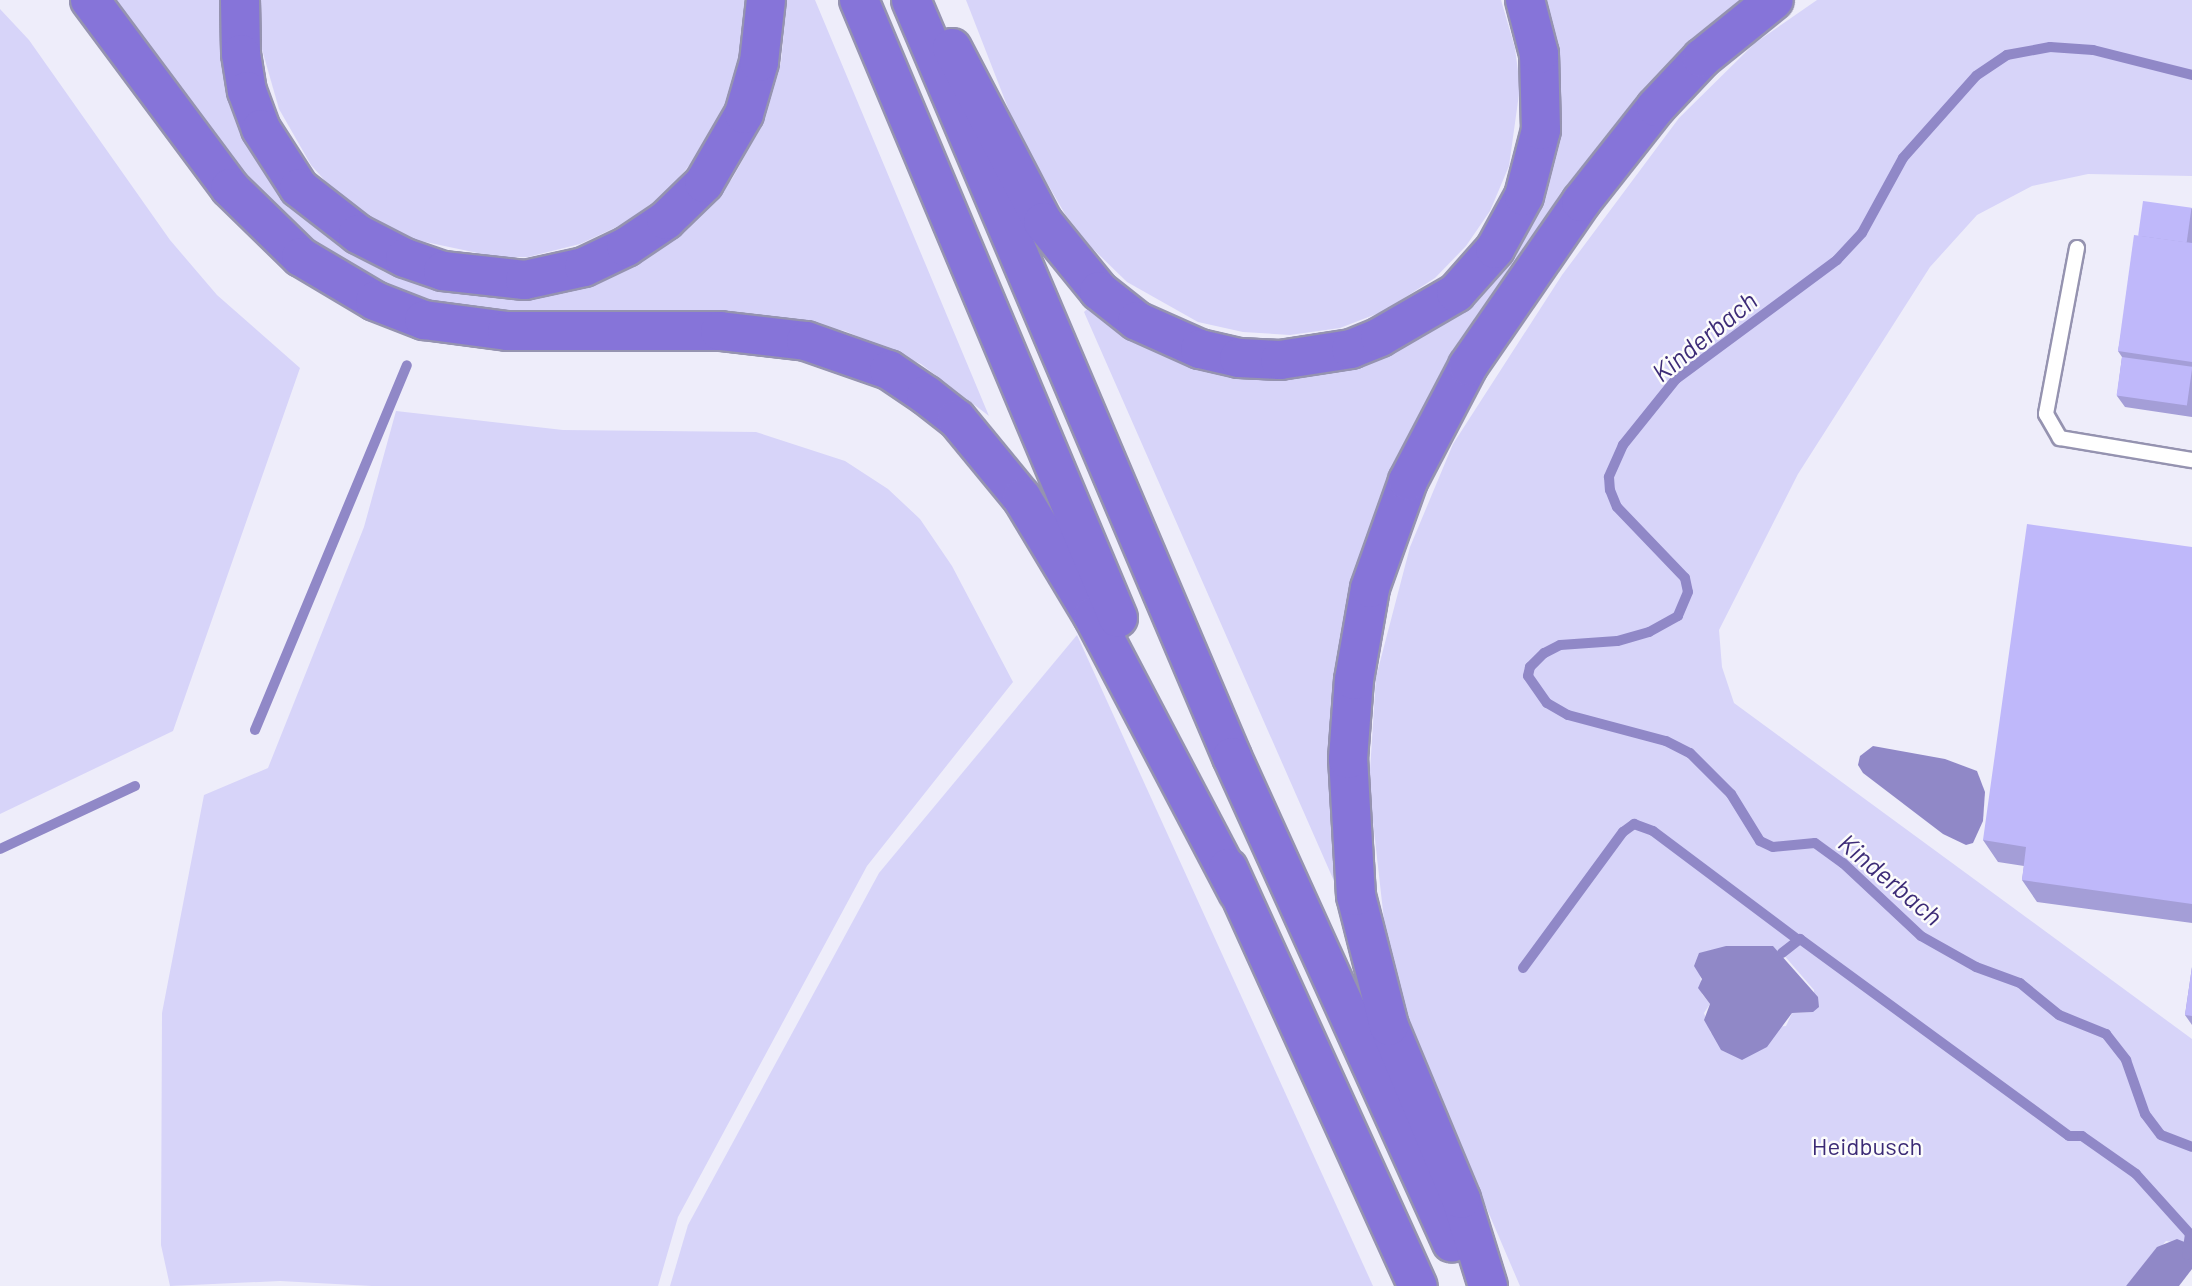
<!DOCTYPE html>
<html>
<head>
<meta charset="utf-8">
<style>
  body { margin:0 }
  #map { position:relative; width:2192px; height:1286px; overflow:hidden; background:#eeedfa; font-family:Barlow,sans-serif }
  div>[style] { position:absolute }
  .green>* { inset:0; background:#d7d4f9 }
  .water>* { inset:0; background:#9088c7 }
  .stream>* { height:10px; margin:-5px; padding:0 5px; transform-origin:5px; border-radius:5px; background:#9088c7 }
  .roads { filter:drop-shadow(2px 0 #9593b0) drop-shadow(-2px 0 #9593b0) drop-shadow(0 2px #9593b0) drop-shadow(0 -2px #9593b0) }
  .lane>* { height:14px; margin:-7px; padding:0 7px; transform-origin:7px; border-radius:7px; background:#fff }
  .highway>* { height:38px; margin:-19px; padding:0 19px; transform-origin:19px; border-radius:19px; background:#8674d9 }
  .wall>* { inset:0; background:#a49ed7 }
  .building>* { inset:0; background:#bfb8fa; transform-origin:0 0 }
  span { translate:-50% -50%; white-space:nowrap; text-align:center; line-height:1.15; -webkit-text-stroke:5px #fcfcfc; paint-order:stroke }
  .park-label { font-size:24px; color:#3b2a75 }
  .water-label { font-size:26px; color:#3d2c77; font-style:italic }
</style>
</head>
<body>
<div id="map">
  <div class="green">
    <div style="clip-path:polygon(108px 0,221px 0,222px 39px,295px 208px,338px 245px,384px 272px,428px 287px,501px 296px,606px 279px,654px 252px,700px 215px,732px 179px,762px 125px,781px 62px,787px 0,815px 0,989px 416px,921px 364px,845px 331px,805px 323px,560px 320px,411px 301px,312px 246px,237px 172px)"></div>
    <div style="clip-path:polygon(260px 0,748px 0,741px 55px,723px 115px,705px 147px,665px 194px,623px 224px,580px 244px,528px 257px,497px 257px,411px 239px,361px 213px,327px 183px,311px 165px,279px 109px,261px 46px)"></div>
    <div style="clip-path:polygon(966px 0,1501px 0,1515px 48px,1520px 87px,1509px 166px,1490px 211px,1466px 246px,1435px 278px,1384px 311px,1340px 328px,1290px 335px,1243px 332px,1198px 322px,1127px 282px,1090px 246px,1065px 214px,1017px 131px)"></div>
    <div style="clip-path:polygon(1542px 0,1761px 0,1399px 466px,1334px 881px,1084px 312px,1090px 306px,1269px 375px,1515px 246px)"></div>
    <div style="clip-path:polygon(evenodd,1817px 0,2192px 0,2192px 176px,2088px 174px,2032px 186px,1977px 215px,1930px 267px,1798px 474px,1719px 630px,1722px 667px,1734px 703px,2192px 1039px,2192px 1245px,2166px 1241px,2126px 1286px,1520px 1286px,1411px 1032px,1387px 947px,1369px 786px,1376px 677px,1410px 547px,1453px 444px,1562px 275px,1679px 118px,1755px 43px,1817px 0,1726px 946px,1782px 953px,1814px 990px,1813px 1012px,1792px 1013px,1786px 1026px,1711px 1033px,1704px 1013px,1710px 1004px,1702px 994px,1700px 972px,1726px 946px)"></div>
    <div style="clip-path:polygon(0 9px,29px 40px,170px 240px,217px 295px,300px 368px,173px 731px,0 814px)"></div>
    <div style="clip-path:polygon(396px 411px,563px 430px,756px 432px,845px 461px,888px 489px,920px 519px,952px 566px,1013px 682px,867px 866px,678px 1217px,658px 1286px,372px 1286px,280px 1281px,170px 1286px,161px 1245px,162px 1013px,204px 795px,268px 768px,364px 527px)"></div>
    <div style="clip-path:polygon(1077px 635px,1373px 1286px,670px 1286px,688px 1225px,879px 873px)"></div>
  </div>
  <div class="water">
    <div style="clip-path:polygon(1873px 746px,1945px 759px,1977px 771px,1985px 792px,1983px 821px,1973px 843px,1966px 845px,1943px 834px,1863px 773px,1858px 765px,1860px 756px)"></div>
    <div style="clip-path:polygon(1726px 946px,1773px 946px,1818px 997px,1819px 1007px,1813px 1012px,1792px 1013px,1767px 1047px,1742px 1060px,1721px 1050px,1704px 1020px,1710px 1004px,1698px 988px,1702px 979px,1694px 966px,1699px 953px)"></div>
    <div style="clip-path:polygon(2177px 1239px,2192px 1245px,2192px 1269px,2179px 1286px,2126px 1286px,2157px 1247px)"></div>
  </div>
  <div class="stream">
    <div style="left:2192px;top:75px;width:102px;rotate:-165.8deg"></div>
    <div style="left:2093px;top:50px;width:43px;rotate:-176deg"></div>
    <div style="left:2050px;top:47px;width:44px;rotate:169.5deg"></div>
    <div style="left:2007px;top:55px;width:37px;rotate:146deg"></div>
    <div style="left:1976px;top:76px;width:110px;rotate:131.7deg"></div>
    <div style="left:1903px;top:158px;width:85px;rotate:118.7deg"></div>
    <div style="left:1862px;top:233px;width:37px;rotate:133deg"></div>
    <div style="left:1837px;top:260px;width:200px;rotate:143.5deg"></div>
    <div style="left:1676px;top:379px;width:85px;rotate:128.8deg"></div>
    <div style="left:1623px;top:445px;width:35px;rotate:114deg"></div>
    <div style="left:1609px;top:477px;width:13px;rotate:86deg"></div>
    <div style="left:1610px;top:490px;width:18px;rotate:68deg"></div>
    <div style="left:1617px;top:507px;width:98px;rotate:46.2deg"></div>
    <div style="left:1685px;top:578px;width:14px;rotate:78deg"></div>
    <div style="left:1688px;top:592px;width:26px;rotate:113deg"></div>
    <div style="left:1678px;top:616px;width:33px;rotate:151deg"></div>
    <div style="left:1649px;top:632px;width:33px;rotate:164deg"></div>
    <div style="left:1617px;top:641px;width:57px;rotate:176deg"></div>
    <div style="left:1560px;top:645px;width:18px;rotate:153deg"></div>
    <div style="left:1544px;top:653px;width:20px;rotate:135deg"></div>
    <div style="left:1530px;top:667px;width:9px;rotate:103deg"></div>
    <div style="left:1528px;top:676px;width:33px;rotate:55deg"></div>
    <div style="left:1547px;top:703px;width:24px;rotate:30deg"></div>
    <div style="left:1568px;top:715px;width:101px;rotate:14.9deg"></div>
    <div style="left:1666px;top:741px;width:27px;rotate:27deg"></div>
    <div style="left:1690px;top:753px;width:58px;rotate:45deg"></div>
    <div style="left:1731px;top:794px;width:55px;rotate:58.3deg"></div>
    <div style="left:1760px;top:841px;width:14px;rotate:25deg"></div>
    <div style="left:1773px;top:847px;width:42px;rotate:-5.4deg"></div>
    <div style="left:1815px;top:843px;width:34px;rotate:36deg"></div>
    <div style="left:1843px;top:863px;width:107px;rotate:43.1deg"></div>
    <div style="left:1921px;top:936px;width:63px;rotate:29.4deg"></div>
    <div style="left:1976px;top:967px;width:47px;rotate:20deg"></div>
    <div style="left:2020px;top:983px;width:50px;rotate:39.4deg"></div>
    <div style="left:2059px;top:1015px;width:51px;rotate:22deg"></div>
    <div style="left:2106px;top:1034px;width:33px;rotate:52deg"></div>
    <div style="left:2126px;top:1060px;width:57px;rotate:70.6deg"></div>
    <div style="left:2145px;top:1114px;width:26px;rotate:53deg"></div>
    <div style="left:2161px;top:1135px;width:33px;rotate:21deg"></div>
    <div style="left:255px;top:730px;width:395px;rotate:-67.4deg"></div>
    <div style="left:0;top:849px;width:149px;rotate:-25deg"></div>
    <div style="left:1782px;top:953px;width:23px;rotate:-38deg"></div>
    <div style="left:1800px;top:939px;width:333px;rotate:36.2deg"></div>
    <div style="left:2069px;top:1136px;width:13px"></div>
    <div style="left:2082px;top:1136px;width:66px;rotate:35.1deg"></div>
    <div style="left:2136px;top:1174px;width:81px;rotate:48deg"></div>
    <div style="left:2190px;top:1234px;width:21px;rotate:98deg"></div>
    <div style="left:1523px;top:968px;width:169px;rotate:-53.7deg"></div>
    <div style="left:1623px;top:832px;width:14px;rotate:-36deg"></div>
    <div style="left:1634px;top:824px;width:20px;rotate:20deg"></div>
    <div style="left:1653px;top:831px;width:180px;rotate:36.9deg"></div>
  </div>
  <div class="roads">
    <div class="lane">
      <div style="left:2077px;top:248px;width:169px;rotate:100.6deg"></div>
      <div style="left:2046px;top:414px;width:28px;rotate:60deg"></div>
      <div style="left:2060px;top:438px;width:134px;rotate:9.5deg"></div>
    </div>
    <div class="highway">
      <div style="left:90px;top:0;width:234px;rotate:53.3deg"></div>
      <div style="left:230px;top:188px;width:99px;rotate:44.2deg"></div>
      <div style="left:301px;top:257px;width:86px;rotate:30.7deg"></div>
      <div style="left:375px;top:301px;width:53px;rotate:21.2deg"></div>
      <div style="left:424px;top:320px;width:84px;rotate:7.5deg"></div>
      <div style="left:507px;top:331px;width:213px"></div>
      <div style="left:720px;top:331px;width:87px;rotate:6.6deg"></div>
      <div style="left:806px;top:341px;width:88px;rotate:19.3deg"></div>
      <div style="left:889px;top:370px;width:45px;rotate:34deg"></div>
      <div style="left:926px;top:395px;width:39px;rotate:38deg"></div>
      <div style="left:957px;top:419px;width:102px;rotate:50.6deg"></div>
      <div style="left:1022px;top:498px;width:138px;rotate:59deg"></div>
      <div style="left:1093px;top:616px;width:312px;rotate:62.3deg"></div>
      <div style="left:240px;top:0;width:54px;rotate:88.9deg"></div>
      <div style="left:241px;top:54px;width:37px;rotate:81deg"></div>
      <div style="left:247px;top:91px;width:40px;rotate:69.8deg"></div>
      <div style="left:261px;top:129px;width:70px;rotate:57.2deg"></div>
      <div style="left:299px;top:188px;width:75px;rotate:37.9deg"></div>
      <div style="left:358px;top:234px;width:53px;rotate:27.1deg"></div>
      <div style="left:405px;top:258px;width:40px;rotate:18.9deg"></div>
      <div style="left:443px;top:271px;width:82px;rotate:6.3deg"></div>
      <div style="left:525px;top:280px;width:60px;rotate:-12.4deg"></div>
      <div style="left:584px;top:267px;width:47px;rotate:-25.5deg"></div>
      <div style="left:626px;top:247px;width:48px;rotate:-34deg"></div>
      <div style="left:666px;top:220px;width:53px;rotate:-44.2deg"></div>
      <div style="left:704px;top:183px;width:80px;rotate:-59.9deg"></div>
      <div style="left:744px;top:114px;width:54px;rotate:-73.9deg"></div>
      <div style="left:759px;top:62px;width:62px;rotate:-83.6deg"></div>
      <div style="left:859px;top:0;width:670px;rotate:67.26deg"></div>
      <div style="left:911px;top:0;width:822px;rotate:67.02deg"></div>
      <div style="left:1232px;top:757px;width:533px;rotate:65.64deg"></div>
      <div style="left:952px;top:48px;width:196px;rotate:62.4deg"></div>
      <div style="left:1043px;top:222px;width:89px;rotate:50.9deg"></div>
      <div style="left:1099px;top:291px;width:48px;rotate:38.3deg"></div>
      <div style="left:1137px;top:321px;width:69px;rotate:24deg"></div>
      <div style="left:1200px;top:349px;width:40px;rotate:13deg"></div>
      <div style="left:1239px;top:358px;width:41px;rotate:2.8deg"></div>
      <div style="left:1280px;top:360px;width:72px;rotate:-8.8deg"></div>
      <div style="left:1351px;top:349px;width:31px;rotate:-22deg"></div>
      <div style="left:1380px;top:337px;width:88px;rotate:-30.1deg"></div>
      <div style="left:1456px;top:293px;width:59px;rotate:-48.4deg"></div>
      <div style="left:1495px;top:249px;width:60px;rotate:-61.3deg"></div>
      <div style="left:1524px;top:196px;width:68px;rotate:-75.6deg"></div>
      <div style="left:1541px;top:130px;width:76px;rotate:-91.5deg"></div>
      <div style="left:1539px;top:54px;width:56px;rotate:-104.5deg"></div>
      <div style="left:1228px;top:868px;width:459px;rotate:65.6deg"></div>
      <div style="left:1488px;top:1286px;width:91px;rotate:-107.2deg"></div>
      <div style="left:1461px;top:1199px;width:187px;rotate:-112.6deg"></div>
      <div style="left:1389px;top:1026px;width:134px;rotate:-104.2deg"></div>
      <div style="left:1356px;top:896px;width:137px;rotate:-93.3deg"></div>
      <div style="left:1348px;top:759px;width:79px;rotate:-85.7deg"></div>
      <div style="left:1354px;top:680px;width:93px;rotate:-80.1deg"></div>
      <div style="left:1370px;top:588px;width:114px;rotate:-70.4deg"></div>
      <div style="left:1408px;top:481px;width:130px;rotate:-62.4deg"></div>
      <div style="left:1468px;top:366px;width:199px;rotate:-55.4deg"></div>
      <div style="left:1581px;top:202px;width:121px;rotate:-51.7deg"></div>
      <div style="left:1656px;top:107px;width:67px;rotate:-46.8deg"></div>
      <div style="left:1702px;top:58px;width:92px;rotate:-38.9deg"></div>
    </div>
  </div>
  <div class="wall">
    <div style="clip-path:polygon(2192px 208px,2192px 417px,2125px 407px,2117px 396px,2122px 357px,2118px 351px,2139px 236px)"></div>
    <div style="clip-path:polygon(2192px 547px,2192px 923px,2037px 902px,2022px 880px,2024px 866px,1998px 862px,1983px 840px)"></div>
    <div style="clip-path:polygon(2192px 967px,2192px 1025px,2185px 1015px)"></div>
  </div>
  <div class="building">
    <div style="left:2143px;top:201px;width:49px;height:35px;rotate:8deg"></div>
    <div style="clip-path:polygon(2134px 235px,2192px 243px,2192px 362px,2118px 351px)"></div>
    <div style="left:2122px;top:357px;width:71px;height:39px;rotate:8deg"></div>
    <div style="clip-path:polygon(2027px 524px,2192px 547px,2192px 904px,2022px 880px,2026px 847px,1983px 840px)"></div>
    <div style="clip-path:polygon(2192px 967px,2192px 1016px,2185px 1015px)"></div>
  </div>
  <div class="park-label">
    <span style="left:1867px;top:1146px">Heidbusch</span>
  </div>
  <div class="water-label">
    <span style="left:1704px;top:336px;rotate:-39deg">Kinderbach</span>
    <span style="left:1891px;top:879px;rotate:40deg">Kinderbach</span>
  </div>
</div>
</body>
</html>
